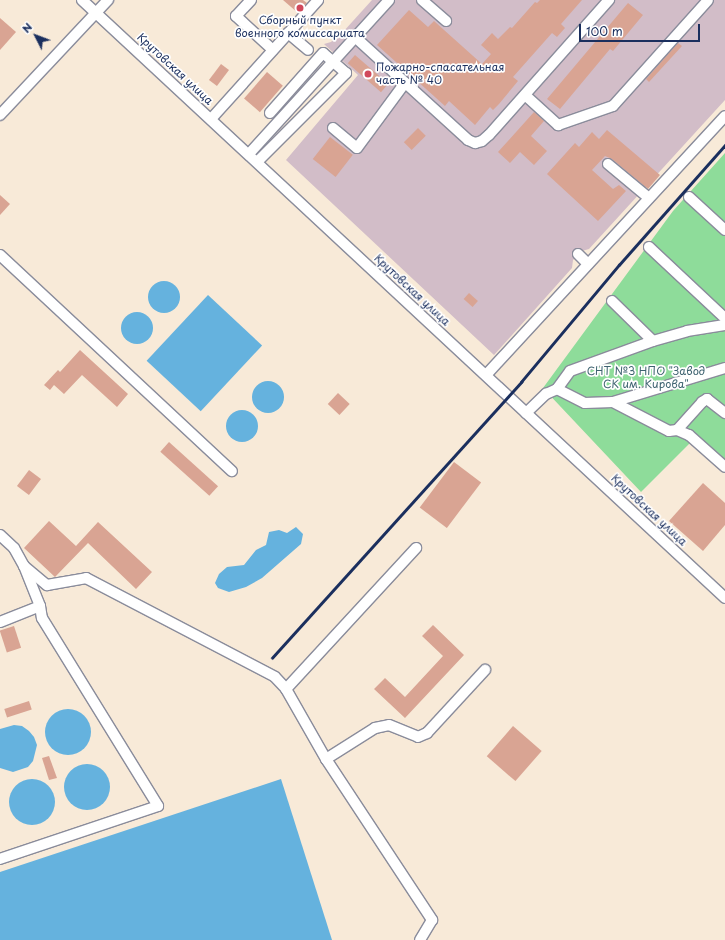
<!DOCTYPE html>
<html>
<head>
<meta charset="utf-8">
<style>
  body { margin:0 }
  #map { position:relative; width:725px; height:940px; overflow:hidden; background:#f8ead8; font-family:"Playpen Sans",sans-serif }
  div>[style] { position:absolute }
  .industrial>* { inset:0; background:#d2bdc8 }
  .green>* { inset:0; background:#8edc9a }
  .water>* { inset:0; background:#65b2de; transform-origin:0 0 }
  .round { border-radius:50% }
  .building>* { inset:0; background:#d9a493; transform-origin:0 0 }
  .roads { filter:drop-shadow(1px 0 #8a8c9b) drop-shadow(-1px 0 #8a8c9b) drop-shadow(0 1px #8a8c9b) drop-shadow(0 -1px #8a8c9b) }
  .minor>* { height:10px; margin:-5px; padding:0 5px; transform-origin:5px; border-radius:5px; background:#fff }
  .rail>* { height:2.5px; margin:-1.25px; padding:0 1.25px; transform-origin:1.25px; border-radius:1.25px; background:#1b2f5e }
  .dots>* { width:11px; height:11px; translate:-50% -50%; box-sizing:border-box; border:2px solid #fff; border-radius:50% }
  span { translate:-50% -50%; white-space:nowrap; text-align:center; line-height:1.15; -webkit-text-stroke:3.5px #fff; paint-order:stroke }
  .poi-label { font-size:11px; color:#1b2f5e }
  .left { translate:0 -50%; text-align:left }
  .street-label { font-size:11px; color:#1b2f5e }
  .park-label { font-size:11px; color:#3e6370 }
  .north { position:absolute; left:16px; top:16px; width:40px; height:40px; -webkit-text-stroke:3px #fff; paint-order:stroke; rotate:312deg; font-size:11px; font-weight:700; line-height:16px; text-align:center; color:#1b2f5e }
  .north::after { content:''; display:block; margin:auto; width:14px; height:18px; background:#1b2f5e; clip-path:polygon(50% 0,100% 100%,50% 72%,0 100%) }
  .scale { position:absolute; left:579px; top:24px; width:121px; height:18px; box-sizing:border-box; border:2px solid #1b2f5e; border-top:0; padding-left:5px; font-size:12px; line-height:14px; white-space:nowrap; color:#1b2f5e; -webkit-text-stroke:3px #fff; paint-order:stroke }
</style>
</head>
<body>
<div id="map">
  <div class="industrial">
    <div style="clip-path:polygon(372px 0,725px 0,725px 100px,589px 249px,582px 251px,573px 260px,572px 268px,494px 355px,286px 160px,358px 75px,324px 44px,331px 42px,339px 34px,343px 32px)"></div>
  </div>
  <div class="green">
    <div style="clip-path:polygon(725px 153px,725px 469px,693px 440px,641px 492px,543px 388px,673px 211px)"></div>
  </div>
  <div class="water">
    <div class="round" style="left:148px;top:281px;width:32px;height:32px"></div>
    <div style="left:208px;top:295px;width:74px;height:90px;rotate:43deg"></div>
    <div class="round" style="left:121px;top:312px;width:32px;height:32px"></div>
    <div class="round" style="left:252px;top:381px;width:32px;height:32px"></div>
    <div class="round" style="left:226px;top:410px;width:32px;height:32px"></div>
    <div style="clip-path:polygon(296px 527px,303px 534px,301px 544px,262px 578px,246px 587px,229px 592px,218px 588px,215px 583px,219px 574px,227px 567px,244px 565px,256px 550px,266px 545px,269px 532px,279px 530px,287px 533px)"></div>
    <div class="round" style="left:45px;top:709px;width:46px;height:46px"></div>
    <div style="clip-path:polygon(14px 725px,22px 726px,29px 731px,34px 737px,37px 745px,33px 761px,28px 767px,13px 772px,0 768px,0 729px)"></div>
    <div class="round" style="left:64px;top:764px;width:46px;height:46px"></div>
    <div class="round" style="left:9px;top:779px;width:46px;height:46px"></div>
    <div style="clip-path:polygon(281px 779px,332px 940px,0 940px,0 872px)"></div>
  </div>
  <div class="building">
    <div style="clip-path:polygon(283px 0,303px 0,307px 3px,298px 13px)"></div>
    <div style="clip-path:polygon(540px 0,582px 0,561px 24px,565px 28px,557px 37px,552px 33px,513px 77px,518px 81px,499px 104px,493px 110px,490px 107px,475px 125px,449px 101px,445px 106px,377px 45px,409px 10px,428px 27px,434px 21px,482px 64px,491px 54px,481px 45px,492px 33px,498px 39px,510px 27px,512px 28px,535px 2px,537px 3px)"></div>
    <div style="clip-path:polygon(628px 3px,643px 15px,613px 51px,610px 49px,560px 109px,547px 99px)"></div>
    <div style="clip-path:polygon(0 18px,16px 32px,0 50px)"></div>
    <div style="clip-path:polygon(678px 43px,682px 46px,649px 82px,646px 79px)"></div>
    <div style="left:355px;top:55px;width:44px;height:11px;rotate:41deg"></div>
    <div style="left:221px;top:64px;width:10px;height:20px;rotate:37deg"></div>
    <div style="left:267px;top:72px;width:21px;height:35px;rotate:41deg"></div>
    <div style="clip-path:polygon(534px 112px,544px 121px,531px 136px,547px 151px,534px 165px,520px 152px,510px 163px,498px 152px)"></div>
    <div style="left:418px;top:128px;width:11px;height:20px;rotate:45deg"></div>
    <div style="clip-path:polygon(607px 130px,660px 175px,648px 189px,612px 159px,605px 156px,592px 170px,613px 189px,619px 185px,626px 191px,598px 221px,547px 174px,575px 143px,579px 147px,592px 132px,599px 139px)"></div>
    <div style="left:330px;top:137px;width:29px;height:28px;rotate:38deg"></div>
    <div style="clip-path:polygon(0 195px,10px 204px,0 215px)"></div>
    <div style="left:469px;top:293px;width:12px;height:8px;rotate:42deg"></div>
    <div style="clip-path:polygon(80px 350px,128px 394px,117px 407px,82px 375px,64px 394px,54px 385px,50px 390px,44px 385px,58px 370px,60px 372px)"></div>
    <div style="left:338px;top:393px;width:16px;height:15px;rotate:43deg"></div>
    <div style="left:169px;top:442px;width:66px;height:13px;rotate:42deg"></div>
    <div style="left:454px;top:462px;width:34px;height:57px;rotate:37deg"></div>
    <div style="left:29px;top:470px;width:15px;height:20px;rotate:37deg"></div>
    <div style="clip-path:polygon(703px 483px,725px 503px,725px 525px,703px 551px,669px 521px)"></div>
    <div style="clip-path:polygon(49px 521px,76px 546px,98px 522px,152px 572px,136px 589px,88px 543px,55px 577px,24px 548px)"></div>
    <div style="clip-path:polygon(433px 625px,464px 655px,405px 718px,374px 689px,385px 678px,405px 697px,443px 656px,422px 636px)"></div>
    <div style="left:14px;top:626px;width:23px;height:15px;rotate:72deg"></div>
    <div style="left:29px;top:701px;width:9px;height:26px;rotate:72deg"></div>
    <div style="left:513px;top:726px;width:38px;height:40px;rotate:41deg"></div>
    <div style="clip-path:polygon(49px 756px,57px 778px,49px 780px,42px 758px)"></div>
  </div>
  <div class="roads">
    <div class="minor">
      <div style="left:82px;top:0;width:878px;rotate:42.92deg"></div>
      <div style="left:251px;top:0;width:22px;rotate:133deg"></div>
      <div style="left:236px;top:16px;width:50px;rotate:42.6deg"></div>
      <div style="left:422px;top:0;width:32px;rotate:41deg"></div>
      <div style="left:288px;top:33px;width:26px;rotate:40deg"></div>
      <div style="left:355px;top:37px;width:153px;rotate:42.3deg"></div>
      <div style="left:468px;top:140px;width:8px;rotate:23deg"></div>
      <div style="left:475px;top:143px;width:7px;rotate:-16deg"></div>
      <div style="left:482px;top:141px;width:9px;rotate:-41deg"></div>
      <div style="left:489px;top:135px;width:181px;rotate:-48.4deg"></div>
      <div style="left:525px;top:95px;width:45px;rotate:42.3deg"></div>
      <div style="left:558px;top:125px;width:58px;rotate:-19.1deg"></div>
      <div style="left:613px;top:106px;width:142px;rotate:-48.1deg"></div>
      <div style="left:0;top:115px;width:158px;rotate:-46.8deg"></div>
      <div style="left:211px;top:119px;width:160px;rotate:-48deg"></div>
      <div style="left:333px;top:128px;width:31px;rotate:40deg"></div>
      <div style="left:357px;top:148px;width:81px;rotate:-53.6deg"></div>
      <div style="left:249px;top:154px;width:208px;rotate:-47.7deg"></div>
      <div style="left:257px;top:162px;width:126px;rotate:-45deg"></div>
      <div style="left:346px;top:73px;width:30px;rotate:-139deg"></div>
      <div style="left:323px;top:53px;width:80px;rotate:131.5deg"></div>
      <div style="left:608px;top:164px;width:53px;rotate:39.7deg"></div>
      <div style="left:689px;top:197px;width:49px;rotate:42.5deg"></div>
      <div style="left:649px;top:247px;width:104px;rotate:43.1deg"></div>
      <div style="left:578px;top:254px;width:14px;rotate:45deg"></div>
      <div style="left:0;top:255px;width:317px;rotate:43deg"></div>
      <div style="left:612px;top:301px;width:57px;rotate:44.3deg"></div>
      <div style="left:486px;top:375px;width:352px;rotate:-47.3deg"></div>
      <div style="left:557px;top:389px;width:31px;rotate:27deg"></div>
      <div style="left:585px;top:403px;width:28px;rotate:-2deg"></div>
      <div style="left:613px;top:402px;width:117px;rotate:-16.9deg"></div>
      <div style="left:613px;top:402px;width:63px;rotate:27.4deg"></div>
      <div style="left:669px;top:431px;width:8px;rotate:-7deg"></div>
      <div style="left:677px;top:430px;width:13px;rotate:23deg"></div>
      <div style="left:689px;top:435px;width:48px;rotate:41.6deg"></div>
      <div style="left:526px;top:413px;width:28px;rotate:-44deg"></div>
      <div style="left:546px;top:394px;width:12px;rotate:-24deg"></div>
      <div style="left:557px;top:389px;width:22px;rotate:-54deg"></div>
      <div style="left:570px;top:371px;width:88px;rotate:-19.9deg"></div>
      <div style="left:653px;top:341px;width:35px;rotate:-16deg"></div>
      <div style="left:687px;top:331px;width:38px;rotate:-9deg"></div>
      <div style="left:677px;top:430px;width:38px;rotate:-48deg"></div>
      <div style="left:702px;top:402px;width:6px;rotate:-31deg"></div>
      <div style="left:707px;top:399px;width:23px;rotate:38deg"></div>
      <div style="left:0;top:535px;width:19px;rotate:43deg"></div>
      <div style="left:14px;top:548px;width:21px;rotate:61deg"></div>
      <div style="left:24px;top:566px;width:43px;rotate:68.2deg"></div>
      <div style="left:40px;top:606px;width:12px;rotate:81deg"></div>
      <div style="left:42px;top:618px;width:221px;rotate:58.3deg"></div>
      <div style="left:158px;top:806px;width:167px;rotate:161.5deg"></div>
      <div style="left:24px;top:566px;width:30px;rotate:40deg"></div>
      <div style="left:47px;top:585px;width:40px;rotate:-10deg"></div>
      <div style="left:86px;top:578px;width:213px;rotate:27.6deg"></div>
      <div style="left:275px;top:677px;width:16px;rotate:47deg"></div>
      <div style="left:286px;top:689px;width:81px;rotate:60.3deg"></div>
      <div style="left:326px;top:759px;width:193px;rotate:56.6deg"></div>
      <div style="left:432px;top:920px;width:23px;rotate:121deg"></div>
      <div style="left:0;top:622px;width:43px;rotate:-21.8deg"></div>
      <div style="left:286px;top:689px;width:192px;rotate:-47.3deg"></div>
      <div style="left:326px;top:759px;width:58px;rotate:-32.3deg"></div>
      <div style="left:375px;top:728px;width:14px;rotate:-12deg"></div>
      <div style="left:389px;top:725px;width:31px;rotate:22deg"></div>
      <div style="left:418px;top:737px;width:10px;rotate:-24deg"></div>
      <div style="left:427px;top:733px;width:86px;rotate:-47.4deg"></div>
    </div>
  </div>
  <div class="rail">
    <div style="left:272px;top:658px;width:372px;rotate:-47.9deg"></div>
    <div style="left:521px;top:382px;width:153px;rotate:-50.1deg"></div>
    <div style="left:619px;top:265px;width:160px;rotate:-48.5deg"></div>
  </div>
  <div class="dots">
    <div style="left:300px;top:8px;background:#d1495b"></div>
    <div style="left:368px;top:74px;background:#d1495b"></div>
  </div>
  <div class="poi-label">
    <span style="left:300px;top:27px">Сборный пункт<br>военного комиссариата</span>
    <span class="left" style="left:376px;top:74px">Пожарно-спасательная<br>часть № 40</span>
  </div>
  <div class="street-label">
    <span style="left:175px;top:69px;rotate:43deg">Крутовская улица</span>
    <span style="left:412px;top:290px;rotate:43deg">Крутовская улица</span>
    <span style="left:649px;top:510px;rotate:43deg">Крутовская улица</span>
  </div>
  <div class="park-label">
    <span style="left:646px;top:378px">СНТ №3 НПО "Завод<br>СК им. Кирова"</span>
  </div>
  <div class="north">N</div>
  <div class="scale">100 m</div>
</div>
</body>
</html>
